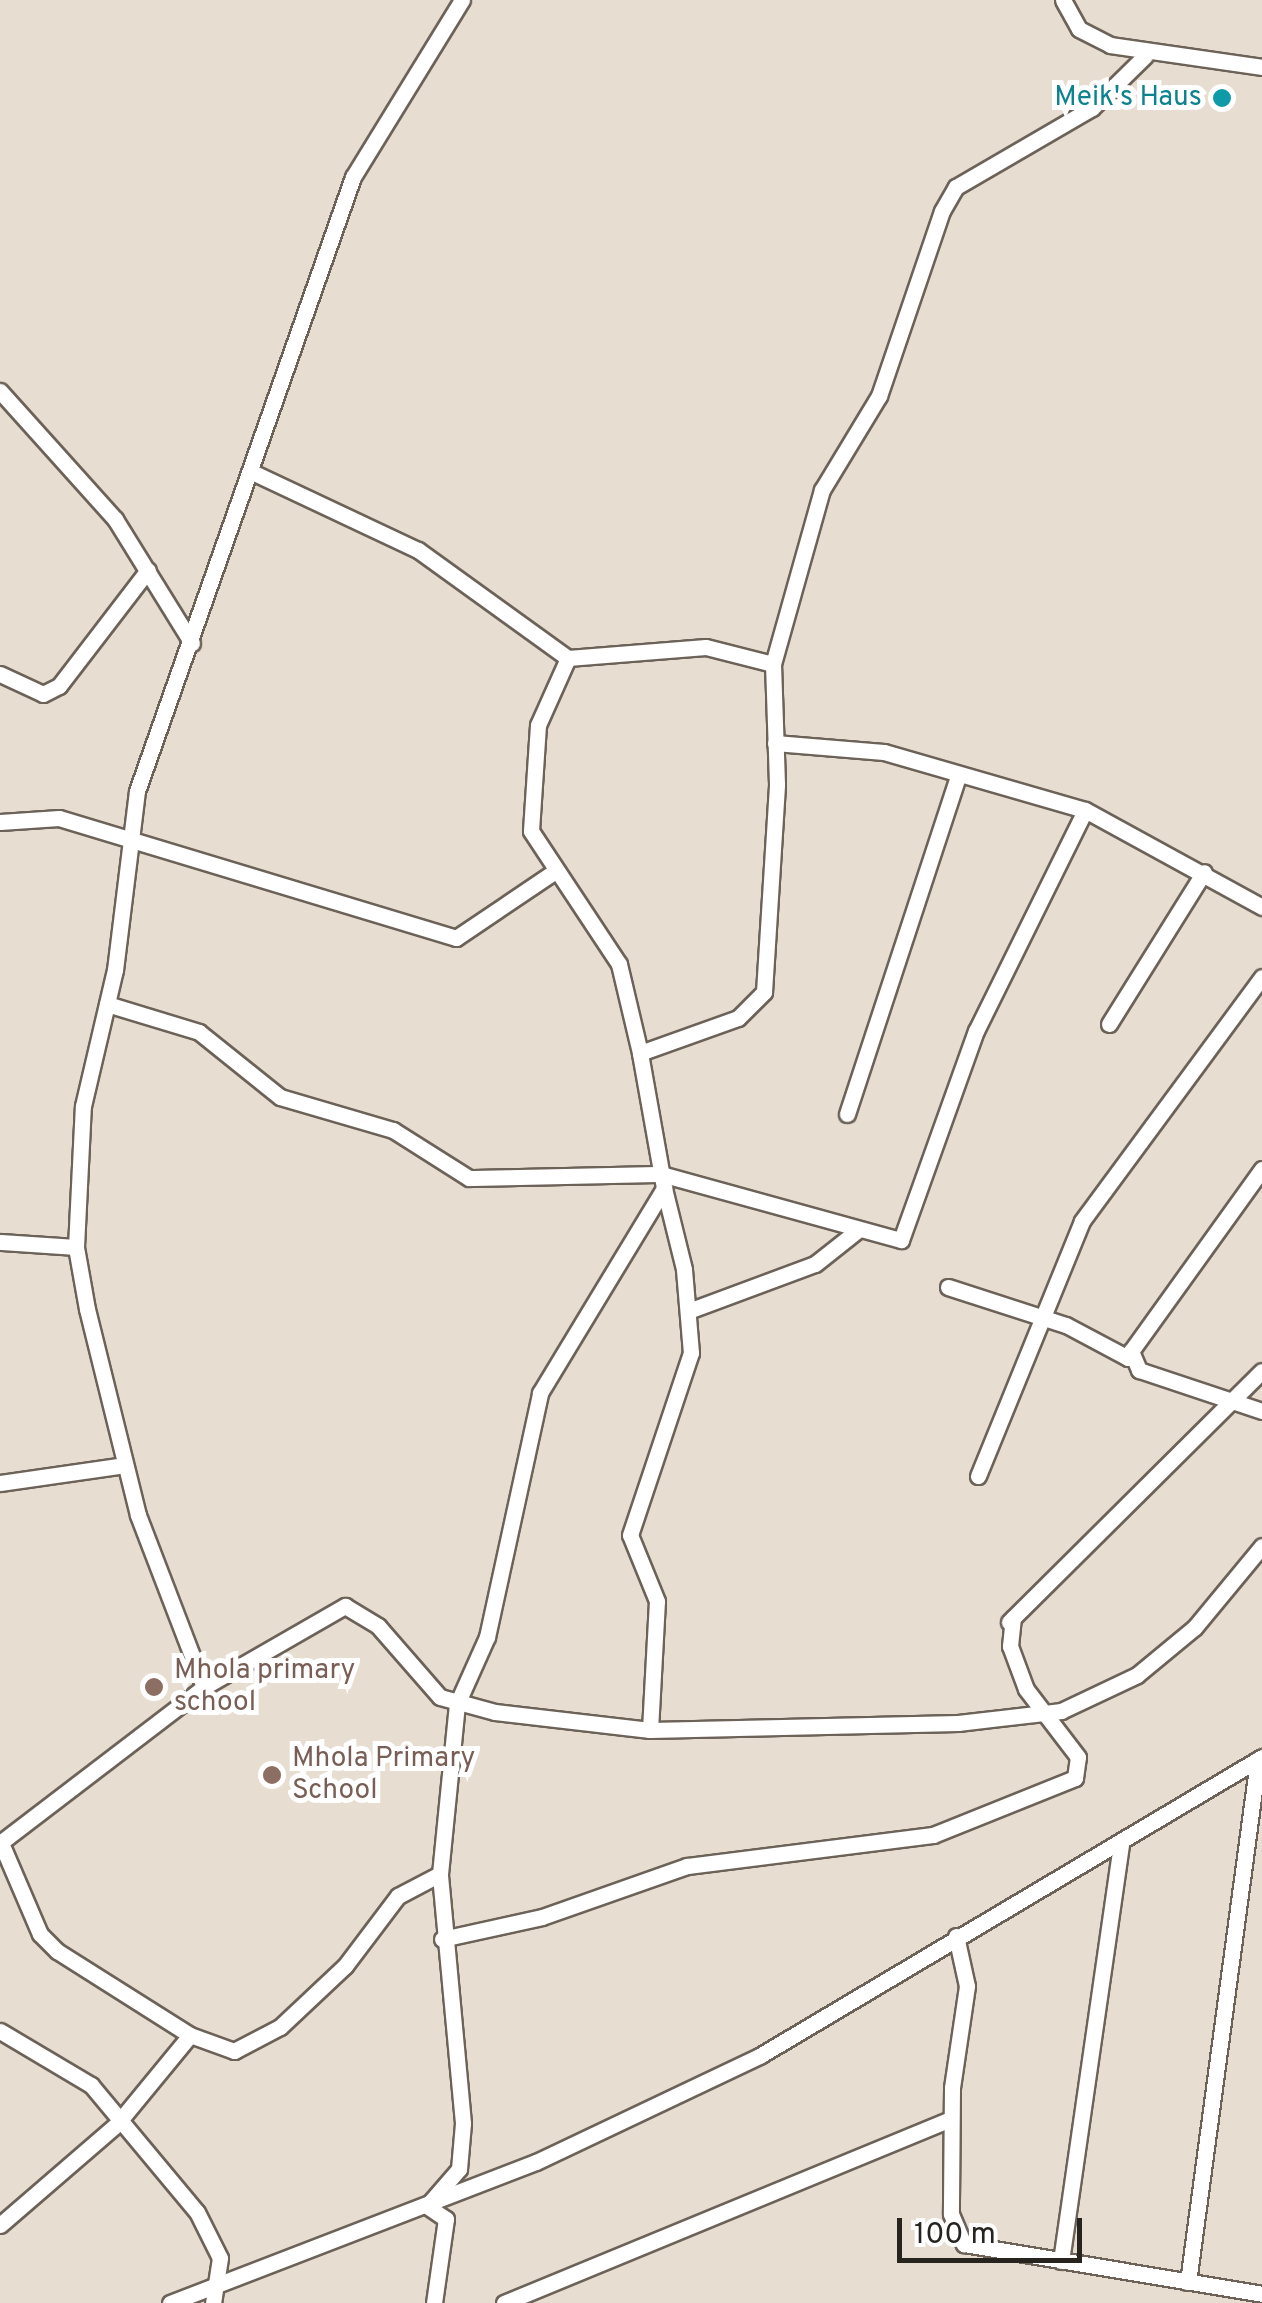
<!DOCTYPE html>
<html>
<head>
<meta charset="utf-8">
<style>
  body { margin:0 }
  #map { position:relative; width:1262px; height:2303px; overflow:hidden; background:#e8ddd1; font-family:Overpass,sans-serif }
  div>[style] { position:absolute }
  .roads { filter:drop-shadow(2px 0 #6c6258) drop-shadow(-2px 0 #6c6258) drop-shadow(0 2px #6c6258) drop-shadow(0 -2px #6c6258) }
  .minor>* { height:15px; margin:-7.5px; padding:0 7.5px; transform-origin:7.5px; border-radius:7.5px; background:#fff }
  .dots>* { width:28px; height:28px; translate:-50% -50%; box-sizing:border-box; border:5px solid #fff; border-radius:50% }
  span { translate:-50% -50%; white-space:nowrap; text-align:center; line-height:1.15; -webkit-text-stroke:10px #fff; paint-order:stroke }
  .culture-label { font-size:28px; color:#0d838f }
  .right { translate:-100% -50%; text-align:right }
  .education-label { font-size:28px; color:#785e54 }
  .left { translate:0 -50%; text-align:left }
  .scale { position:absolute; left:897px; top:2218px; width:185px; height:45px; box-sizing:border-box; border:5px solid #27231f; border-top:0; padding-left:12px; font-size:30px; line-height:35px; white-space:nowrap; color:#27231f; -webkit-text-stroke:8px #fff; paint-order:stroke }
</style>
</head>
<body>
<div id="map">
  <div class="roads">
    <div class="minor">
      <div style="left:1063px;top:0;width:33px;rotate:61deg"></div>
      <div style="left:1079px;top:29px;width:35px;rotate:27deg"></div>
      <div style="left:1110px;top:45px;width:154px;rotate:8.2deg"></div>
      <div style="left:0;top:391px;width:172px;rotate:48.1deg"></div>
      <div style="left:115px;top:519px;width:146px;rotate:58.2deg"></div>
      <div style="left:254px;top:473px;width:181px;rotate:25.2deg"></div>
      <div style="left:418px;top:550px;width:185px;rotate:35.8deg"></div>
      <div style="left:568px;top:658px;width:138px;rotate:-4.6deg"></div>
      <div style="left:706px;top:647px;width:69px;rotate:14.2deg"></div>
      <div style="left:568px;top:658px;width:73px;rotate:114.1deg"></div>
      <div style="left:538px;top:725px;width:106px;rotate:93.8deg"></div>
      <div style="left:531px;top:831px;width:159px;rotate:56.5deg"></div>
      <div style="left:619px;top:964px;width:91px;rotate:76.7deg"></div>
      <div style="left:0;top:674px;width:47px;rotate:24.9deg"></div>
      <div style="left:43px;top:694px;width:18px;rotate:-27deg"></div>
      <div style="left:59px;top:686px;width:146px;rotate:-52.5deg"></div>
      <div style="left:775px;top:743px;width:109px;rotate:4.7deg"></div>
      <div style="left:884px;top:752px;width:209px;rotate:16.1deg"></div>
      <div style="left:1085px;top:810px;width:202px;rotate:28.7deg"></div>
      <div style="left:0;top:822px;width:59px;rotate:-3.9deg"></div>
      <div style="left:59px;top:818px;width:415px;rotate:16.8deg"></div>
      <div style="left:456px;top:938px;width:118px;rotate:-34deg"></div>
      <div style="left:107px;top:1004px;width:96px;rotate:16.9deg"></div>
      <div style="left:199px;top:1032px;width:104px;rotate:38.7deg"></div>
      <div style="left:280px;top:1097px;width:118px;rotate:16.3deg"></div>
      <div style="left:393px;top:1130px;width:90px;rotate:32.3deg"></div>
      <div style="left:469px;top:1178px;width:192px;rotate:-1.2deg"></div>
      <div style="left:661px;top:1174px;width:249px;rotate:15.4deg"></div>
      <div style="left:901px;top:1240px;width:222px;rotate:-70.3deg"></div>
      <div style="left:976px;top:1031px;width:246px;rotate:-63.7deg"></div>
      <div style="left:1109px;top:1024px;width:179px;rotate:-58deg"></div>
      <div style="left:847px;top:1114px;width:356px;rotate:-71.8deg"></div>
      <div style="left:1262px;top:1169px;width:224px;rotate:125.7deg"></div>
      <div style="left:1131px;top:1351px;width:21px;rotate:67deg"></div>
      <div style="left:1139px;top:1370px;width:130px;rotate:18.4deg"></div>
      <div style="left:0;top:1242px;width:76px;rotate:3.8deg"></div>
      <div style="left:948px;top:1287px;width:124px;rotate:17.9deg"></div>
      <div style="left:1066px;top:1325px;width:70px;rotate:28deg"></div>
      <div style="left:1128px;top:1358px;width:8px;rotate:-67deg"></div>
      <div style="left:691px;top:1310px;width:132px;rotate:-20.4deg"></div>
      <div style="left:815px;top:1264px;width:55px;rotate:-38.3deg"></div>
      <div style="left:978px;top:1476px;width:275px;rotate:-67.8deg"></div>
      <div style="left:1082px;top:1221px;width:303px;rotate:-53.6deg"></div>
      <div style="left:0;top:1483px;width:126px;rotate:-8.2deg"></div>
      <div style="left:1009px;top:1622px;width:356px;rotate:-44.8deg"></div>
      <div style="left:204px;top:1687px;width:184px;rotate:-111deg"></div>
      <div style="left:138px;top:1515px;width:212px;rotate:-103.9deg"></div>
      <div style="left:87px;top:1309px;width:63px;rotate:-100.1deg"></div>
      <div style="left:76px;top:1247px;width:141px;rotate:-87.2deg"></div>
      <div style="left:83px;top:1106px;width:140px;rotate:-76.8deg"></div>
      <div style="left:115px;top:970px;width:180px;rotate:-83deg"></div>
      <div style="left:137px;top:791px;width:651px;rotate:-70.62deg"></div>
      <div style="left:353px;top:177px;width:208px;rotate:-58.4deg"></div>
      <div style="left:650px;top:1730px;width:129px;rotate:-86.9deg"></div>
      <div style="left:657px;top:1601px;width:71px;rotate:-112.2deg"></div>
      <div style="left:630px;top:1535px;width:192px;rotate:-71.5deg"></div>
      <div style="left:691px;top:1353px;width:84px;rotate:-94.8deg"></div>
      <div style="left:684px;top:1269px;width:83px;rotate:-103.9deg"></div>
      <div style="left:0;top:1843px;width:257px;rotate:-37.4deg"></div>
      <div style="left:204px;top:1687px;width:163px;rotate:-29.9deg"></div>
      <div style="left:345px;top:1606px;width:39px;rotate:31deg"></div>
      <div style="left:378px;top:1626px;width:94px;rotate:48.9deg"></div>
      <div style="left:440px;top:1697px;width:57px;rotate:15.3deg"></div>
      <div style="left:495px;top:1712px;width:156px;rotate:6.6deg"></div>
      <div style="left:650px;top:1730px;width:308px;rotate:-1.3deg"></div>
      <div style="left:958px;top:1723px;width:104px;rotate:-6.6deg"></div>
      <div style="left:1061px;top:1711px;width:84px;rotate:-25.3deg"></div>
      <div style="left:1137px;top:1675px;width:75px;rotate:-39.6deg"></div>
      <div style="left:1195px;top:1627px;width:105px;rotate:-50.4deg"></div>
      <div style="left:1px;top:1843px;width:99px;rotate:66.8deg"></div>
      <div style="left:40px;top:1934px;width:24px;rotate:45deg"></div>
      <div style="left:57px;top:1951px;width:157px;rotate:32.3deg"></div>
      <div style="left:190px;top:2035px;width:47px;rotate:20deg"></div>
      <div style="left:234px;top:2051px;width:52px;rotate:-27.6deg"></div>
      <div style="left:280px;top:2027px;width:89px;rotate:-43.2deg"></div>
      <div style="left:345px;top:1966px;width:88px;rotate:-52.9deg"></div>
      <div style="left:398px;top:1896px;width:47px;rotate:-27.6deg"></div>
      <div style="left:956px;top:1936px;width:51px;rotate:77.6deg"></div>
      <div style="left:967px;top:1986px;width:103px;rotate:98.4deg"></div>
      <div style="left:952px;top:2088px;width:126px;rotate:90.5deg"></div>
      <div style="left:951px;top:2214px;width:33px;rotate:67deg"></div>
      <div style="left:964px;top:2244px;width:302px;rotate:9.5deg"></div>
      <div style="left:442px;top:1939px;width:102px;rotate:-12.4deg"></div>
      <div style="left:542px;top:1917px;width:154px;rotate:-19.4deg"></div>
      <div style="left:687px;top:1866px;width:248px;rotate:-7.2deg"></div>
      <div style="left:933px;top:1835px;width:153px;rotate:-21.9deg"></div>
      <div style="left:1075px;top:1778px;width:21px;rotate:-82deg"></div>
      <div style="left:1078px;top:1757px;width:86px;rotate:-127.4deg"></div>
      <div style="left:1026px;top:1689px;width:46px;rotate:-110.4deg"></div>
      <div style="left:1010px;top:1646px;width:28px;rotate:-84deg"></div>
      <div style="left:0;top:2031px;width:106px;rotate:30.7deg"></div>
      <div style="left:91px;top:2085px;width:165px;rotate:50.2deg"></div>
      <div style="left:197px;top:2212px;width:51px;rotate:63.4deg"></div>
      <div style="left:220px;top:2258px;width:46px;rotate:98.8deg"></div>
      <div style="left:0;top:2225px;width:155px;rotate:-40.8deg"></div>
      <div style="left:117px;top:2124px;width:115px;rotate:-50.6deg"></div>
      <div style="left:1061px;top:2261px;width:422px;rotate:-81.8deg"></div>
      <div style="left:1188px;top:2282px;width:527px;rotate:-82.36deg"></div>
      <div style="left:170px;top:2303px;width:392px;rotate:-21.1deg"></div>
      <div style="left:536px;top:2162px;width:249px;rotate:-25.4deg"></div>
      <div style="left:761px;top:2055px;width:583px;rotate:-30.74deg"></div>
      <div style="left:434px;top:2303px;width:85px;rotate:-81.9deg"></div>
      <div style="left:446px;top:2219px;width:23px;rotate:-146deg"></div>
      <div style="left:427px;top:2206px;width:49px;rotate:-49.1deg"></div>
      <div style="left:459px;top:2169px;width:46px;rotate:-85deg"></div>
      <div style="left:463px;top:2123px;width:250px;rotate:-95.3deg"></div>
      <div style="left:440px;top:1874px;width:171px;rotate:-84.3deg"></div>
      <div style="left:457px;top:1704px;width:73px;rotate:-65.9deg"></div>
      <div style="left:487px;top:1637px;width:250px;rotate:-77.7deg"></div>
      <div style="left:540px;top:1393px;width:240px;rotate:-58.8deg"></div>
      <div style="left:664px;top:1188px;width:137px;rotate:-100.1deg"></div>
      <div style="left:640px;top:1053px;width:104px;rotate:-19.7deg"></div>
      <div style="left:738px;top:1018px;width:37px;rotate:-45deg"></div>
      <div style="left:764px;top:992px;width:208px;rotate:-86.4deg"></div>
      <div style="left:777px;top:784px;width:120px;rotate:-91.9deg"></div>
      <div style="left:773px;top:664px;width:181px;rotate:-74.3deg"></div>
      <div style="left:822px;top:490px;width:110px;rotate:-58.8deg"></div>
      <div style="left:879px;top:396px;width:195px;rotate:-71.2deg"></div>
      <div style="left:942px;top:211px;width:28px;rotate:-60deg"></div>
      <div style="left:956px;top:187px;width:157px;rotate:-30.2deg"></div>
      <div style="left:1092px;top:108px;width:74px;rotate:-44.5deg"></div>
      <div style="left:504px;top:2303px;width:482px;rotate:-22.4deg"></div>
    </div>
  </div>
  <div class="dots">
    <div style="left:1222px;top:98px;background:#0f9aa8"></div>
    <div style="left:154px;top:1687px;background:#8d6e63"></div>
    <div style="left:272px;top:1775px;background:#8d6e63"></div>
  </div>
  <div class="culture-label">
    <span class="right" style="left:1202px;top:98px">Meik's Haus</span>
  </div>
  <div class="education-label">
    <span class="left" style="left:174px;top:1687px">Mhola primary<br>school</span>
    <span class="left" style="left:292px;top:1775px">Mhola Primary<br>School</span>
  </div>
  <div class="scale">100 m</div>
</div>
</body>
</html>
